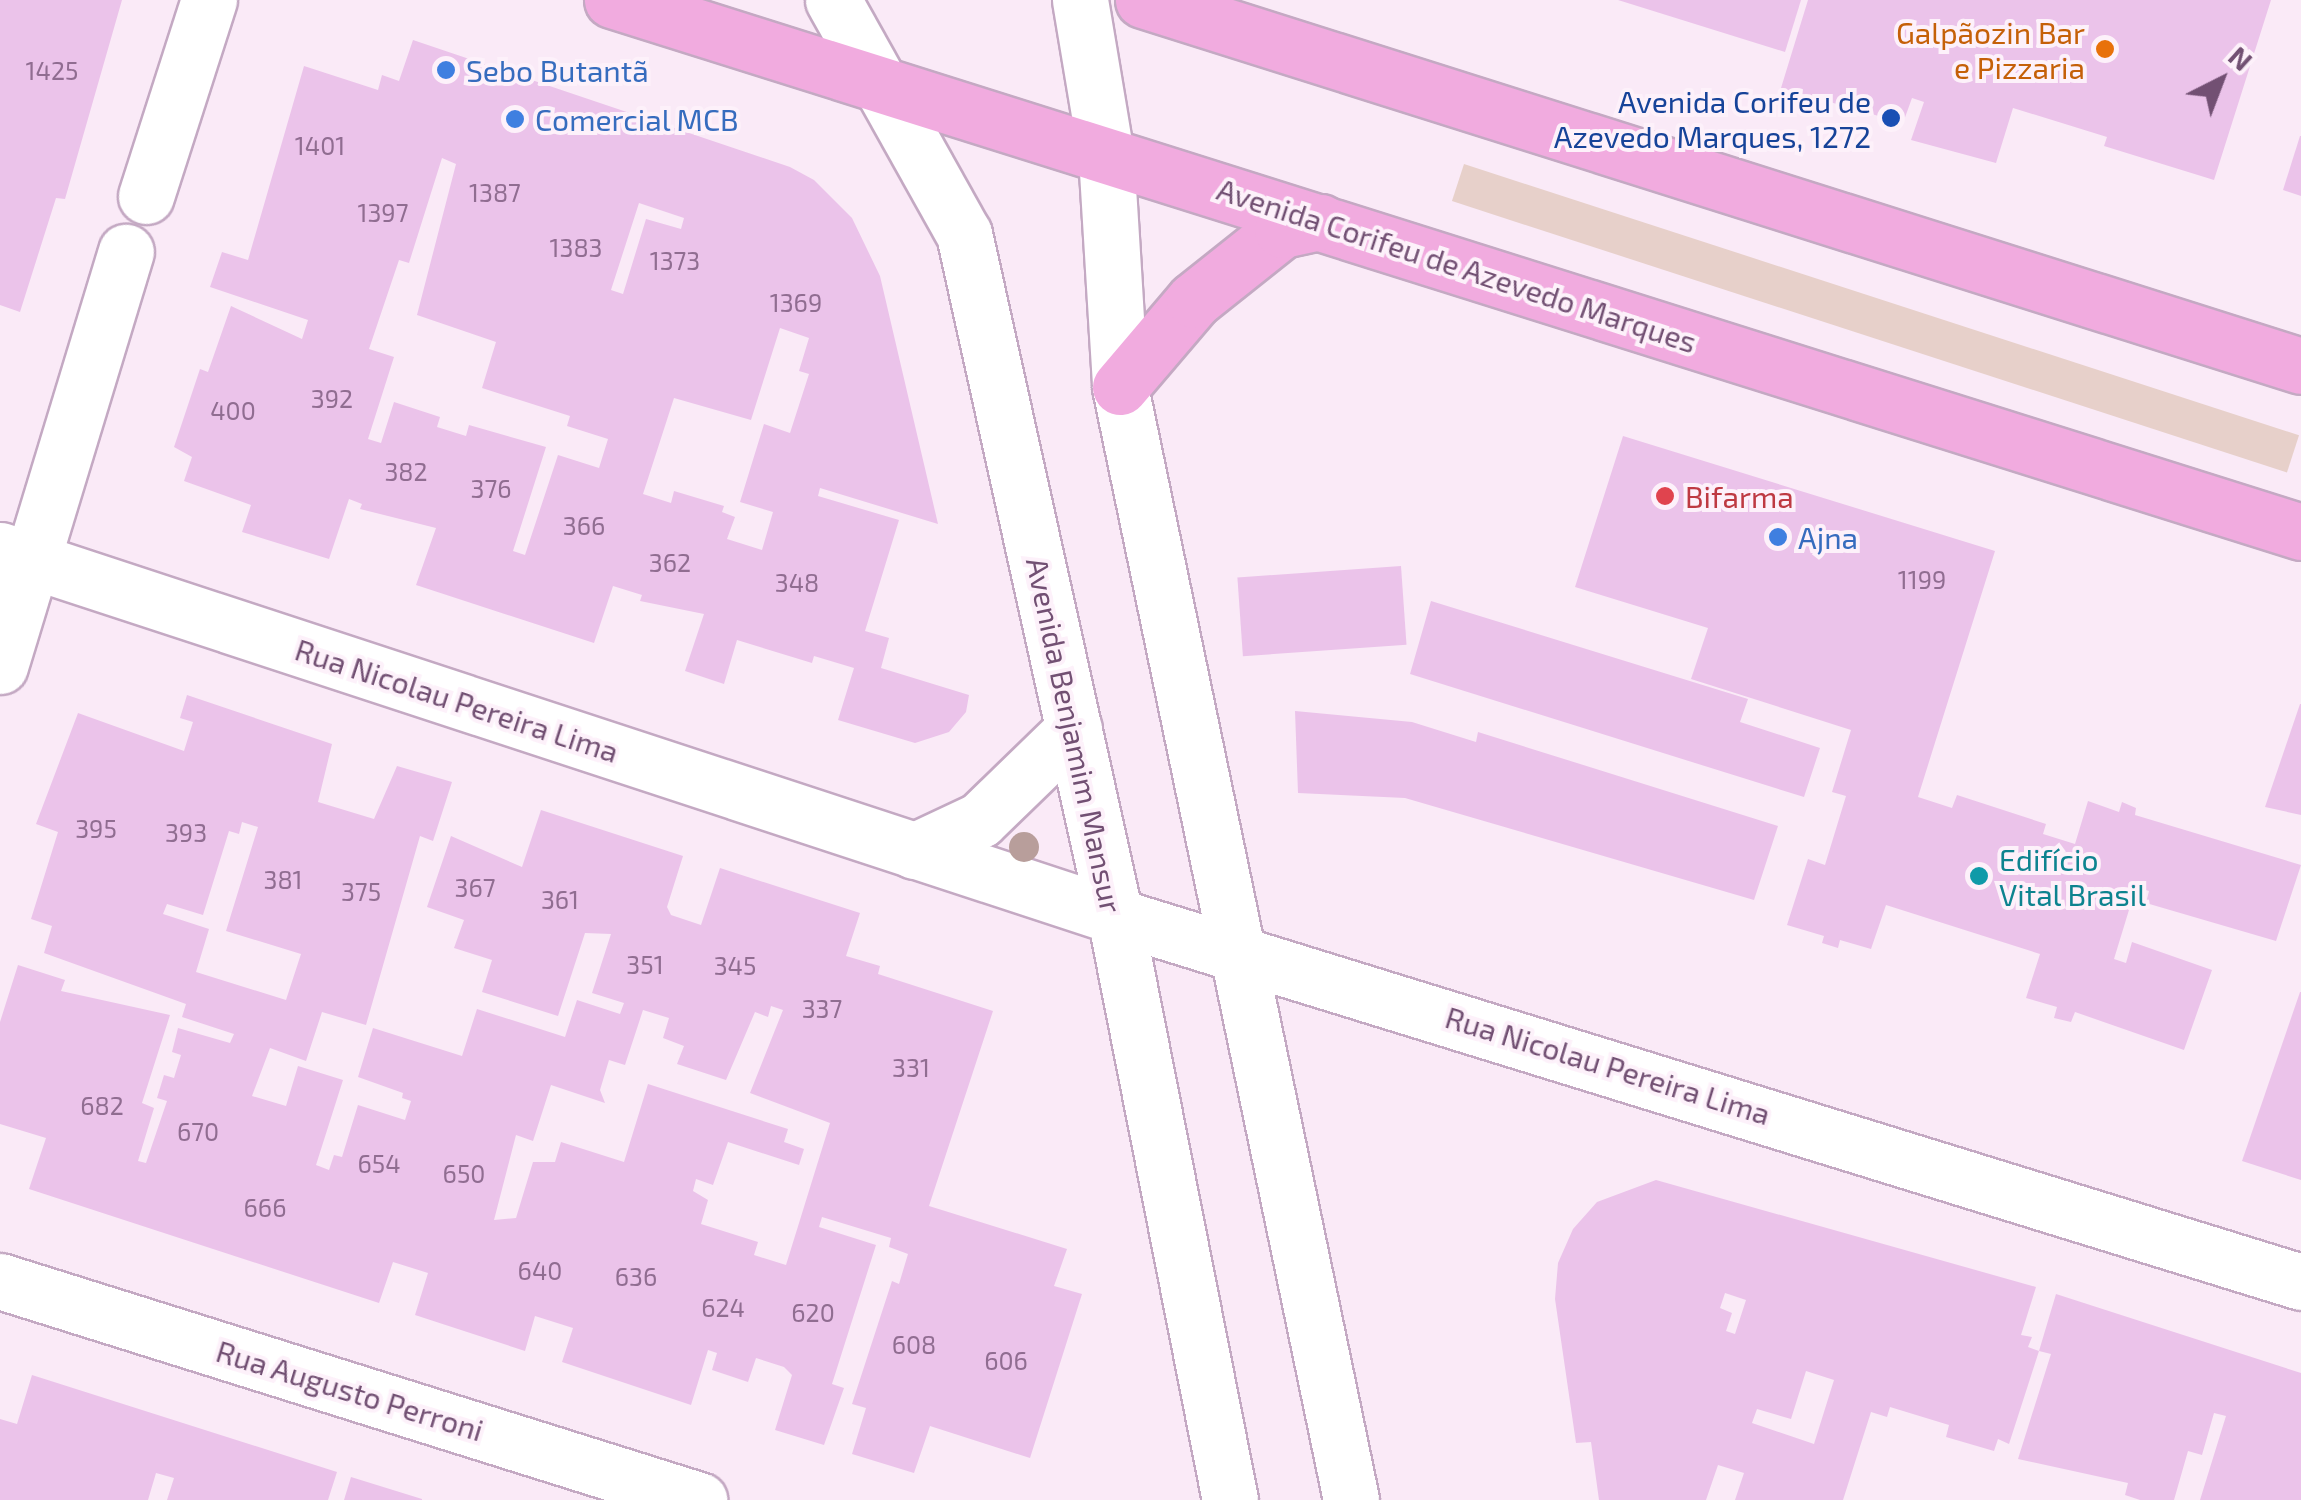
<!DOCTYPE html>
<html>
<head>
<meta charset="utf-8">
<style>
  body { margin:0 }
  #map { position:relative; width:2301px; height:1500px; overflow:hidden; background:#faeaf7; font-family:"Exo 2",sans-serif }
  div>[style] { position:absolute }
  .green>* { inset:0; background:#e7d0ca; transform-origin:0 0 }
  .building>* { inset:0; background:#ebc3ea; transform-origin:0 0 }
  .roads { filter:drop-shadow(2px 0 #c4a9c3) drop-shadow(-2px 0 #c4a9c3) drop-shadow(0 2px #c4a9c3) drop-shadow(0 -2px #c4a9c3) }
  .street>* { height:55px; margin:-27.5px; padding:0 27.5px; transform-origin:27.5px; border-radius:27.5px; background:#fff }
  .secondary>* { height:55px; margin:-27.5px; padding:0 27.5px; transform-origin:27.5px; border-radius:27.5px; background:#fff }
  .primary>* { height:55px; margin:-27.5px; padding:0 27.5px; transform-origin:27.5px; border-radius:27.5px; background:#f1abdf }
  .trees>* { width:30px; height:30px; margin:-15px; border-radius:50%; background:#b89e9b }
  .dots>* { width:28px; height:28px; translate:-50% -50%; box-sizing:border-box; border:5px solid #fdf1fa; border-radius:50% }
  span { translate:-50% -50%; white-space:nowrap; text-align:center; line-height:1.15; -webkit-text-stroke:8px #fdf1fa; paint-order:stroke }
  .number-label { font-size:25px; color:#906d91 }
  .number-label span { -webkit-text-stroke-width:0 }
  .food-label { font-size:30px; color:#c56008 }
  .right { translate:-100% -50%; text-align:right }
  .shop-label { font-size:30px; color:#366cbe }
  .left { translate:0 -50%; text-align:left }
  .transit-label { font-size:30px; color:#164399 }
  .street-label { font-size:30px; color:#725073 }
  .health-label { font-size:30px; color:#be3a42 }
  .culture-label { font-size:30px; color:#0d838f }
  .north { position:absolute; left:2171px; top:30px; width:100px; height:100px; -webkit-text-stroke:8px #fdf1fa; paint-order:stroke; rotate:42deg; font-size:28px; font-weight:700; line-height:40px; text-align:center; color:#725073 }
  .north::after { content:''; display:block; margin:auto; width:35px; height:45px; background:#725073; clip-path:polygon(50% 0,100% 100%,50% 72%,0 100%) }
</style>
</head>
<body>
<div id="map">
  <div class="green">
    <div style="left:1464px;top:164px;width:878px;height:39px;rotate:18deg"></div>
  </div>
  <div class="building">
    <div style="clip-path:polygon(0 0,122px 0,65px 199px,56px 198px,20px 312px,0 305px)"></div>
    <div style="clip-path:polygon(1618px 0,1801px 0,1785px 52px)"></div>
    <div style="clip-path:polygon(1808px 0,2271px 0,2214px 180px,2104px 146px,2107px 137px,2013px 108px,1996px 163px,1911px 140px,1924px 102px,1912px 98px,1903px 123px,1781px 88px)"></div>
    <div style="clip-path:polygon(evenodd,413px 40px,790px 167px,814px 180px,852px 218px,880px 276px,938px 524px,820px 488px,818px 496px,899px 520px,865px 631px,889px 638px,881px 668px,969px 695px,966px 712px,949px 732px,915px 743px,838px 720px,854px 668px,814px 656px,812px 663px,737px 640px,724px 684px,685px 671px,704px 614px,640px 601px,642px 595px,613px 586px,594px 643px,416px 585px,436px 528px,360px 509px,362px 504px,349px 499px,329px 559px,242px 532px,251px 505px,184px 481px,192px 457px,174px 447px,200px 369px,208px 372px,231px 306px,302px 339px,308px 320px,210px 287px,222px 252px,248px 260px,304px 66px,378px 90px,382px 75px,399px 81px,413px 40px,442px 158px,456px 164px,417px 315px,496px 342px,482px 388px,570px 416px,567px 426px,608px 439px,599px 468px,558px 455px,525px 555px,513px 551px,546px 447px,469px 425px,466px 436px,437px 427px,440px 417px,394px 402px,381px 443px,368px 439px,394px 357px,369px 349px,399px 260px,409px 263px,442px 158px,413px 40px,639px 203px,684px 218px,681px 229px,646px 219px,623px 294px,611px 290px,639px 203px,413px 40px,780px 328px,809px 338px,799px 371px,809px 374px,790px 433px,764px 424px,740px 502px,773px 512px,762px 550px,727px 539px,735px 517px,722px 512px,724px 506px,674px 491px,671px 503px,643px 494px,674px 398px,751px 420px,780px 328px)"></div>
    <div style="clip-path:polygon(2300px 136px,2301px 136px,2301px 196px,2283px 190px)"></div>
    <div style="clip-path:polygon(1623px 436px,1995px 551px,1918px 797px,1952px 808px,1957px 795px,2046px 824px,2043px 834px,2075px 844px,2088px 801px,2119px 812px,2122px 802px,2136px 808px,2135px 815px,2301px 865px,2276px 941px,2146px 903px,2149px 891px,2136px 887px,2114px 959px,2126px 963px,2132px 942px,2212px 970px,2184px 1050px,2075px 1012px,2071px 1022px,2054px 1018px,2057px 1007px,2026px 998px,2040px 954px,1886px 905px,1871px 949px,1840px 940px,1838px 948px,1822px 943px,1824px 936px,1787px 925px,1808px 859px,1825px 865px,1846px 796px,1832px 792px,1851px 730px,1691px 679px,1708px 628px,1575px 587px)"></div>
    <div style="left:1401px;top:566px;width:79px;height:164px;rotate:86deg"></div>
    <div style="clip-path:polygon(1431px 601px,1748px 699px,1740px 722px,1820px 748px,1804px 797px,1410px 674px)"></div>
    <div style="clip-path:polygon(evenodd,187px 695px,332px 744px,318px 802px,374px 819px,397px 766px,452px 782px,433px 841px,420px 836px,366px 1025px,322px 1012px,306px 1061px,270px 1048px,252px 1096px,286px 1106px,298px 1066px,343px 1080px,316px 1165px,329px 1170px,334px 1155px,342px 1157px,358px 1105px,405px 1120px,411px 1101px,402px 1098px,403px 1093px,358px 1077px,373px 1028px,462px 1056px,477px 1009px,565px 1037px,577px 1000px,620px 1014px,624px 1003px,592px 993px,611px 934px,585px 933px,558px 1016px,482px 992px,492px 960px,454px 948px,464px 920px,427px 907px,451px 836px,522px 867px,541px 810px,683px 856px,667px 907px,671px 915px,701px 925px,720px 868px,860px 913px,846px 956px,880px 966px,878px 974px,993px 1011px,929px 1206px,1067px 1249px,1054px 1286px,1082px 1294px,1030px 1458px,930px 1426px,914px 1473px,852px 1454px,866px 1408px,852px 1404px,892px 1281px,899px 1284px,908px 1254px,889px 1247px,891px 1238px,822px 1217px,819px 1227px,876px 1245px,832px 1384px,844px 1388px,824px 1445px,775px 1430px,792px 1375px,784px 1367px,756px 1358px,748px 1382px,712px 1370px,717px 1353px,708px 1350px,691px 1405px,562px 1362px,573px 1328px,535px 1316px,525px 1351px,415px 1315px,428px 1273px,393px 1262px,379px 1303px,29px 1189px,46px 1138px,0 1124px,0 1022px,18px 965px,65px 980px,61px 991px,170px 1015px,142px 1103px,154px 1108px,138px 1161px,146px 1163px,167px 1101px,157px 1098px,164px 1075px,174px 1078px,181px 1055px,172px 1052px,178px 1028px,230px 1043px,234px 1034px,182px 1017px,186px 1004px,44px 953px,52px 926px,31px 919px,58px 832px,36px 824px,78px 713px,184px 751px,193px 722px,180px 718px,187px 695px,242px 822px,258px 827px,226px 931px,301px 954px,286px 1000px,196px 972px,209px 929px,163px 914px,167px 904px,203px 915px,229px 831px,239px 834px,242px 822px,187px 695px,771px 1006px,783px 1010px,750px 1093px,830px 1123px,786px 1265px,754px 1255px,758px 1242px,701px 1224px,708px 1200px,693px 1191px,696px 1179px,713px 1185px,728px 1142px,799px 1165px,804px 1149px,784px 1142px,788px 1129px,648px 1084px,624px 1162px,561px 1142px,555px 1162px,533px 1162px,516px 1218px,494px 1220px,516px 1135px,533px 1141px,551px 1085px,605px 1103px,600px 1090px,609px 1060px,625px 1065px,643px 1010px,669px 1018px,663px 1038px,684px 1046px,677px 1064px,726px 1080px,755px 1012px,768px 1017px,771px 1006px)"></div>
    <div style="clip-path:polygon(2300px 704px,2301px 704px,2301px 815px,2265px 807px)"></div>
    <div style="clip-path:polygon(1295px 711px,1412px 722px,1476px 742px,1478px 732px,1778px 826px,1754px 900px,1405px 798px,1298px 793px)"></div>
    <div style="clip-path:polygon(2300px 992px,2301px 992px,2301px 1180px,2242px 1161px)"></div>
    <div style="clip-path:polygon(evenodd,1656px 1180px,2036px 1287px,2021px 1335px,2032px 1337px,2028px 1347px,2039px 1351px,2009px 1444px,1998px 1439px,1994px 1451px,1946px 1437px,1949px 1425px,1890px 1407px,1887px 1417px,1871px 1412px,1843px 1500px,1735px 1500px,1744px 1473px,1718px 1465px,1706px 1500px,1599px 1500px,1591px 1442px,1576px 1443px,1555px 1299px,1558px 1263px,1573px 1229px,1597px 1202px,1656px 1180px,1725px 1293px,1746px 1300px,1735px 1334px,1726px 1331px,1732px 1313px,1720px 1308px,1725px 1293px,1656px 1180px,1806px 1371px,1834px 1380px,1814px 1444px,1752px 1423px,1757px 1409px,1791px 1419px,1806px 1371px)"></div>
    <div style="clip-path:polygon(2056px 1294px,2301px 1373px,2301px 1500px,2200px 1500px,2226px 1416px,2214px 1413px,2202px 1455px,2188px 1451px,2174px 1500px,2140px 1500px,2125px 1495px,2128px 1483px,2018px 1459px,2051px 1354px,2039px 1351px)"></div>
    <div style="clip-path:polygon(32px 1375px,337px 1472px,328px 1500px,167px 1500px,174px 1478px,156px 1473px,148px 1500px,0 1500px,0 1419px,17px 1424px)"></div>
    <div style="clip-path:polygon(351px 1477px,422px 1499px,422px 1500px,344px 1500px)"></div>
  </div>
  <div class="roads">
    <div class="street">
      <div style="left:146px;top:196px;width:206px;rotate:-72.2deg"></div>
      <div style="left:0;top:550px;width:1174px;rotate:18.17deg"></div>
      <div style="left:1115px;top:916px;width:1241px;rotate:17.15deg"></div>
      <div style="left:0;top:666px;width:433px;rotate:-73.1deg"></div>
      <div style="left:914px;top:851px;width:73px;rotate:-25.2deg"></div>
      <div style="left:980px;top:820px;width:131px;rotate:-44.1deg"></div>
      <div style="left:0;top:1281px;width:733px;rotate:17.4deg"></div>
    </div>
    <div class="secondary">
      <div style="left:833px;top:0;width:268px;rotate:60.8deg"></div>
      <div style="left:964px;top:234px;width:699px;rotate:77.52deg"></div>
      <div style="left:1115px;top:916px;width:595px;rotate:78.86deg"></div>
      <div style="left:1080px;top:0;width:157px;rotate:80.5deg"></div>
      <div style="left:1106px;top:155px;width:232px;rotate:86.5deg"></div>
      <div style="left:1120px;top:387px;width:1137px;rotate:78.27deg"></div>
    </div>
    <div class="primary">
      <div style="left:612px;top:0;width:1771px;rotate:17.48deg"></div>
      <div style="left:1143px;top:0;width:1214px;rotate:17.54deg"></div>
      <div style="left:1120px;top:387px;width:114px;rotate:-49.6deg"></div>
      <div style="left:1194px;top:300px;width:112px;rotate:-38.5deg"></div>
      <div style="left:1282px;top:230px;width:39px;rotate:-12deg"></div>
    </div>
  </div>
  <div class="trees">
    <div style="left:1024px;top:847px"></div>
  </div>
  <div class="dots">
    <div style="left:2105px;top:49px;background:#e8710a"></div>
    <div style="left:446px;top:70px;background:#3f7fe0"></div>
    <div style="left:1891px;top:118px;background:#1a4fb4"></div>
    <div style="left:515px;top:119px;background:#3f7fe0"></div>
    <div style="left:1665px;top:496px;background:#e0444e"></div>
    <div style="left:1778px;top:537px;background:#3f7fe0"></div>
    <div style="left:1979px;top:876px;background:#0f9aa8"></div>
  </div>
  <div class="number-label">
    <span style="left:52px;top:70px">1425</span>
    <span style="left:320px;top:145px">1401</span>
    <span style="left:495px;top:192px">1387</span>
    <span style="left:383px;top:212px">1397</span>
    <span style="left:576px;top:247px">1383</span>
    <span style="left:675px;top:260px">1373</span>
    <span style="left:796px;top:302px">1369</span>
    <span style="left:332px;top:398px">392</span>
    <span style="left:233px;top:410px">400</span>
    <span style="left:406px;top:471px">382</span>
    <span style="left:491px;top:488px">376</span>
    <span style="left:584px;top:525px">366</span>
    <span style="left:670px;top:562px">362</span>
    <span style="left:1922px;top:579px">1199</span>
    <span style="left:797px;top:582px">348</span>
    <span style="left:96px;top:828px">395</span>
    <span style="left:186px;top:832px">393</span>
    <span style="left:283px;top:879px">381</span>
    <span style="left:475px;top:887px">367</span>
    <span style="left:361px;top:891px">375</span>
    <span style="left:560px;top:899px">361</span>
    <span style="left:645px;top:964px">351</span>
    <span style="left:735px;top:965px">345</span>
    <span style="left:822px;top:1008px">337</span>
    <span style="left:911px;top:1067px">331</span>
    <span style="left:102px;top:1105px">682</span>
    <span style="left:198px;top:1131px">670</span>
    <span style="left:379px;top:1163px">654</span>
    <span style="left:464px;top:1173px">650</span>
    <span style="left:265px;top:1207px">666</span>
    <span style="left:540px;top:1270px">640</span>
    <span style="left:636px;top:1276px">636</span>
    <span style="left:723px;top:1307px">624</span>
    <span style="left:813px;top:1312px">620</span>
    <span style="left:914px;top:1344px">608</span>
    <span style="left:1006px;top:1360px">606</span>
  </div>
  <div class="food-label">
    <span class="right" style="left:2085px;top:49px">Galpãozin Bar<br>e Pizzaria</span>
  </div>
  <div class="shop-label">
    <span class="left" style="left:466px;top:70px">Sebo Butantã</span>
    <span class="left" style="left:535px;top:119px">Comercial MCB</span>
    <span class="left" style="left:1798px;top:537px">Ajna</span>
  </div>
  <div class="transit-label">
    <span class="right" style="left:1871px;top:118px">Avenida Corifeu de<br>Azevedo Marques, 1272</span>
  </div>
  <div class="street-label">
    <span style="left:1457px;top:265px;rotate:18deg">Avenida Corifeu de Azevedo Marques</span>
    <span style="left:457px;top:700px;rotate:18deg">Rua Nicolau Pereira Lima</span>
    <span style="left:1075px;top:735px;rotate:78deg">Avenida Benjamim Mansur</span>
    <span style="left:1608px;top:1065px;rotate:17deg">Rua Nicolau Pereira Lima</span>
    <span style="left:350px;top:1390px;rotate:17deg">Rua Augusto Perroni</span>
  </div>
  <div class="health-label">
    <span class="left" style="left:1685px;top:496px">Bifarma</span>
  </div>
  <div class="culture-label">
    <span class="left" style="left:1999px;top:876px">Edifício<br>Vital Brasil</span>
  </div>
  <div class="north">N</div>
</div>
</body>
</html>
